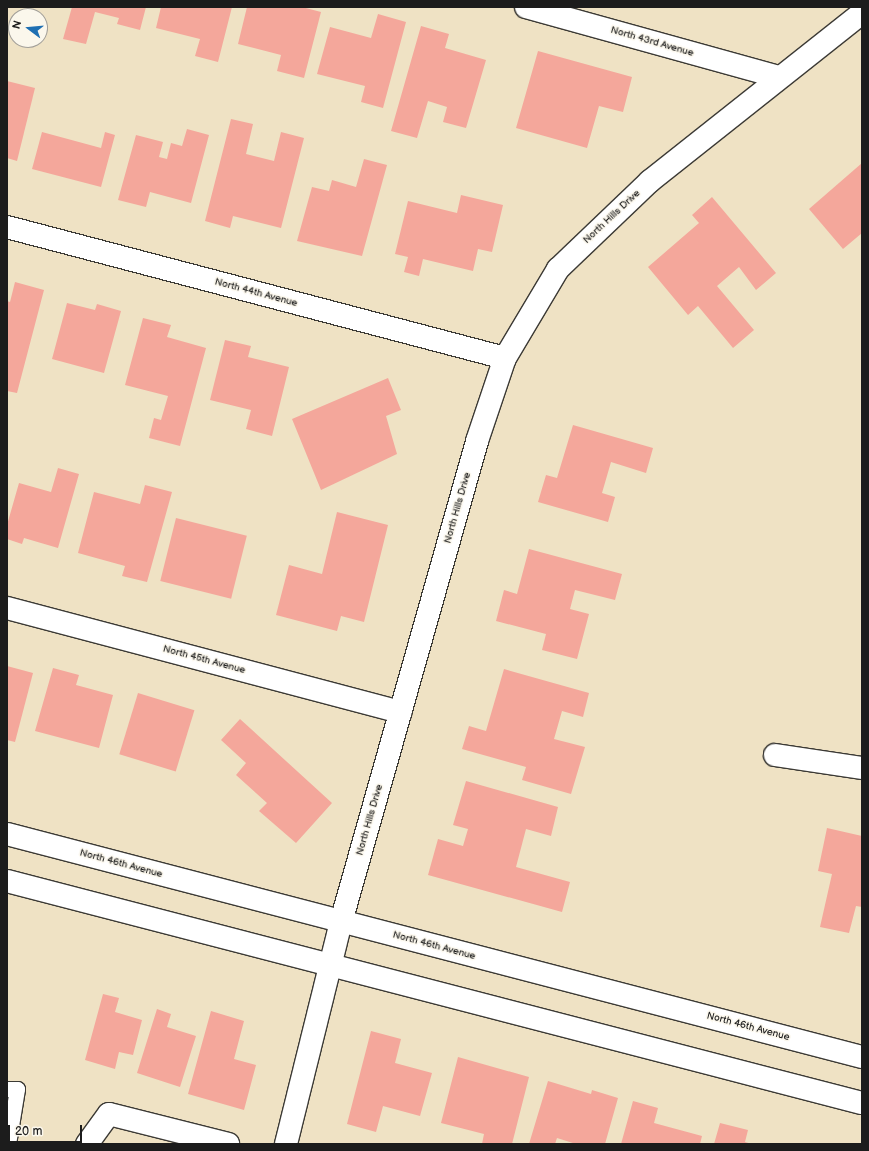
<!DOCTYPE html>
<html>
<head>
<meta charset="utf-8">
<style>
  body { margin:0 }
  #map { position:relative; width:869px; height:1151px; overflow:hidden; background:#efe2c4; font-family:"Balsamiq Sans",sans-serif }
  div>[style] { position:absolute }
  .building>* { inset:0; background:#f4a79b; transform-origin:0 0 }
  .roads { filter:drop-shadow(1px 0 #3c3a35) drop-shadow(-1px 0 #3c3a35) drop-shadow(0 1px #3c3a35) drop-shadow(0 -1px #3c3a35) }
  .service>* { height:15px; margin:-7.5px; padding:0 7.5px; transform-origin:7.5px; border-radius:7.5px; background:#fff }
  .minor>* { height:22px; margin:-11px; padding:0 11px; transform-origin:11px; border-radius:11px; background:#fff }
  .tertiary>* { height:22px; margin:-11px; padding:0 11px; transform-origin:11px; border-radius:11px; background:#fff }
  span { translate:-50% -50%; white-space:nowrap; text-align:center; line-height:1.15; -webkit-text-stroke:3px #fbf7ec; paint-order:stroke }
  .street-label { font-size:10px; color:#1c1c1c }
  .frame { position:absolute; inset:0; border:8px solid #1c1c1c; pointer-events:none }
  .north { position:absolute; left:8px; top:8px; width:40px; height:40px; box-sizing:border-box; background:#fbf7ec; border:1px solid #a29f99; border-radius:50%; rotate:286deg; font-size:11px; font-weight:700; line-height:16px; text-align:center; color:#1c1c1c }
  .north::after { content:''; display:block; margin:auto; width:14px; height:18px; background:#1f6fb2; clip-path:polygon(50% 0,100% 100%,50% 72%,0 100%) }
  .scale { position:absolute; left:8px; top:1125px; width:74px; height:18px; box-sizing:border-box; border:2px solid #1c1c1c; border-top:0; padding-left:5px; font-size:12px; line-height:14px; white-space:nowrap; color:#1c1c1c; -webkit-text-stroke:3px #fbf7ec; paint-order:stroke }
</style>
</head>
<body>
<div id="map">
  <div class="building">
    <div style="clip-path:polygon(72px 7px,146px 7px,140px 30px,117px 24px,119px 18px,95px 12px,86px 44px,63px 39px)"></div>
    <div style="clip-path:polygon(161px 7px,232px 7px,218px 62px,195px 56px,200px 39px,156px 28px)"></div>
    <div style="clip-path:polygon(247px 7px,302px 7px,321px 12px,304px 78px,277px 71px,281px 55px,238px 44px)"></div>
    <div style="clip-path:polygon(378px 14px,406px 22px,383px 108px,361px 102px,365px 86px,317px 74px,330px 27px,371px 38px)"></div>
    <div style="clip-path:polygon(421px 26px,449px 34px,445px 48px,486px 60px,466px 128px,443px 122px,447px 107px,428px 101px,417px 138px,391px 131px)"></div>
    <div style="clip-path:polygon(538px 51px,632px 77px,623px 112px,599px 106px,587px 148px,516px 128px)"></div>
    <div style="clip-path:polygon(7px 81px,35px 88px,17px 161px,7px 158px)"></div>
    <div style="clip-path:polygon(231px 119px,253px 124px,246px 154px,274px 161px,281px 132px,304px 138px,281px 228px,233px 216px,230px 228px,205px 221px)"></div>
    <div style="clip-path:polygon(187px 129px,209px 135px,191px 203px,150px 192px,146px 207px,118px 200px,136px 135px,163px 142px,159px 157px,167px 159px,171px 143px,182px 146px)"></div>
    <div style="clip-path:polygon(42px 132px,101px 148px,105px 132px,115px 135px,101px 187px,32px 169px)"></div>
    <div style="clip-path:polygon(364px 159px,387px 165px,362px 256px,297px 241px,312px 187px,329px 191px,332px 180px,356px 187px)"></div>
    <div style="clip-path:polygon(862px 163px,862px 233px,843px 249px,809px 209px)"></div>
    <div style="clip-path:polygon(461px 195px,503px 205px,492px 252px,478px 249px,473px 271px,423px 259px,419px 276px,404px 272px,408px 257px,395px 254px,408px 201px,457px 213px)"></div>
    <div style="clip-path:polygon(712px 197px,776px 273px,756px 290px,739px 267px,717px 286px,754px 330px,733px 348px,698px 306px,688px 315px,648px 267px,699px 223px,692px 215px)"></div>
    <div style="clip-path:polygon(15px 282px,44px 290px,17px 393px,7px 391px,7px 301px,10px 302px)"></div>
    <div style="clip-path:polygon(67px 303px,95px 310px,97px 304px,121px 311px,104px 373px,52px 359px)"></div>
    <div style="clip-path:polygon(143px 318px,171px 325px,167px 337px,206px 348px,180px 446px,149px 438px,154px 418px,161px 420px,168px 396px,125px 385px)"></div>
    <div style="clip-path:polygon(225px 340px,251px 346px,248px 357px,289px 367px,272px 436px,246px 429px,251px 410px,210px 400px)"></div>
    <div style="clip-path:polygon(388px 378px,401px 410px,386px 416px,397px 454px,321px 490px,292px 419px)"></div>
    <div style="clip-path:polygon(573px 425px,653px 448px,646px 473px,611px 462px,602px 493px,615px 497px,608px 522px,538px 502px,546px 475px,557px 478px)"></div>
    <div style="clip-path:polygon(58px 468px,79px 474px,58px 548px,24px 538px,22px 544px,7px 539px,7px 525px,19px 483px,51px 492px)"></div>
    <div style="clip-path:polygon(145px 485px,172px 492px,147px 582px,122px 576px,125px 566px,78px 553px,94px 492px,140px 504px)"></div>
    <div style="clip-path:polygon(337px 512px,388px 525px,364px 622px,341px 616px,337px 631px,276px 615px,289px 565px,322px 574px)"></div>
    <div style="left:176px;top:518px;width:73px;height:65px;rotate:14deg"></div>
    <div style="clip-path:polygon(529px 549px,622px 574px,615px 600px,575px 590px,570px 609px,589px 614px,577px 659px,542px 650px,546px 634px,496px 621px,504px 590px,517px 594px)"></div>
    <div style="clip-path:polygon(7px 666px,33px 673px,15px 742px,7px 740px)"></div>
    <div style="clip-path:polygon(53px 668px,79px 675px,76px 685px,113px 695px,99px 748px,35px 731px)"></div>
    <div style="clip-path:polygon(504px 669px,589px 693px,583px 717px,562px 711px,554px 739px,585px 747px,571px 794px,522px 780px,526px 767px,462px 749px,469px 726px,486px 731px)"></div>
    <div style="left:138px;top:693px;width:59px;height:64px;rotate:17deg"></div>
    <div style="clip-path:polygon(240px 719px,332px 803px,296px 843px,259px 811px,267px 803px,236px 775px,246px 763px,221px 740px)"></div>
    <div style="clip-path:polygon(466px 781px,558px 807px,551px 836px,526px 829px,516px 867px,570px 882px,562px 912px,428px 875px,438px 839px,463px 846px,468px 829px,453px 825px)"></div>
    <div style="clip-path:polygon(827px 828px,862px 836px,862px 907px,856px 906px,849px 933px,820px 927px,832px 874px,818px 871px)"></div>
    <div style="clip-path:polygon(103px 994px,119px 998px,115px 1012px,142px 1020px,133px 1055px,119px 1052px,115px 1069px,85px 1060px)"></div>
    <div style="clip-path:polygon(157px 1009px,171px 1014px,167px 1027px,196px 1036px,180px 1087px,137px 1073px)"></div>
    <div style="clip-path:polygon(211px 1011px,244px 1021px,234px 1059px,256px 1065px,244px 1110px,188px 1094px)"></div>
    <div style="clip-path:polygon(371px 1031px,401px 1039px,395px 1063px,432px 1073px,420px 1116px,383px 1106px,376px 1132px,347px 1124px)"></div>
    <div style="clip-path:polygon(458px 1057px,529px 1077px,512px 1144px,482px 1144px,484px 1134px,441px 1123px)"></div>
    <div style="clip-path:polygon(548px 1081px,591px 1094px,592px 1090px,618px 1098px,605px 1144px,576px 1144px,557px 1138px,555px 1144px,529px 1144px)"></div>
    <div style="clip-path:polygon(633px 1101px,658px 1108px,654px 1123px,702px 1136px,700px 1144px,621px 1144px)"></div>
    <div style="clip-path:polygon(720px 1123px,748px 1130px,745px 1142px,752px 1144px,714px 1144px)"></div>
  </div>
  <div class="roads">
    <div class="service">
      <div style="left:7px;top:1089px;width:10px"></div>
      <div style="left:17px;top:1089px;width:56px;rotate:99.3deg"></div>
    </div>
    <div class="minor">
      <div style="left:526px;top:7px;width:262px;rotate:15.5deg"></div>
      <div style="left:7px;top:227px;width:515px;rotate:14.74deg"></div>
      <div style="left:7px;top:608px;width:407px;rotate:14.8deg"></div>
      <div style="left:775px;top:755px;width:88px;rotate:8.5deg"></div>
      <div style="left:87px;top:1144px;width:37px;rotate:-54deg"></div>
      <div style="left:109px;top:1114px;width:123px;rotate:14.1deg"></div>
      <div style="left:286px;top:1144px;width:229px;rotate:-76.1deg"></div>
      <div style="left:341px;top:922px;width:500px;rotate:-74.2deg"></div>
      <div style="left:477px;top:441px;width:88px;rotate:-71.4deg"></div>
      <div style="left:505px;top:358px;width:104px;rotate:-59.2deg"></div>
      <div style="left:558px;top:269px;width:127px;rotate:-43.7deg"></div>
      <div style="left:650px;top:181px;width:270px;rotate:-38.4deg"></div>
    </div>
    <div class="tertiary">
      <div style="left:7px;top:834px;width:884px;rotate:14.62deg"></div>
      <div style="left:7px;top:881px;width:883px;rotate:14.56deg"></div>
    </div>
  </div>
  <div class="street-label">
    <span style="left:652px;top:42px;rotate:16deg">North 43rd Avenue</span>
    <span style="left:612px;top:217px;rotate:-43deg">North Hills Drive</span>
    <span style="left:256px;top:293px;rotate:15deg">North 44th Avenue</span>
    <span style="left:458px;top:508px;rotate:-74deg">North Hills Drive</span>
    <span style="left:204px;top:660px;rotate:15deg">North 45th Avenue</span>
    <span style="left:370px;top:820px;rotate:-74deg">North Hills Drive</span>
    <span style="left:121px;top:864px;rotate:15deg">North 46th Avenue</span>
    <span style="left:434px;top:946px;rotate:15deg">North 46th Avenue</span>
    <span style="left:748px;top:1027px;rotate:15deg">North 46th Avenue</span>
  </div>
  <div class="frame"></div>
  <div class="north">N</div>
  <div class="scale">20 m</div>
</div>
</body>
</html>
